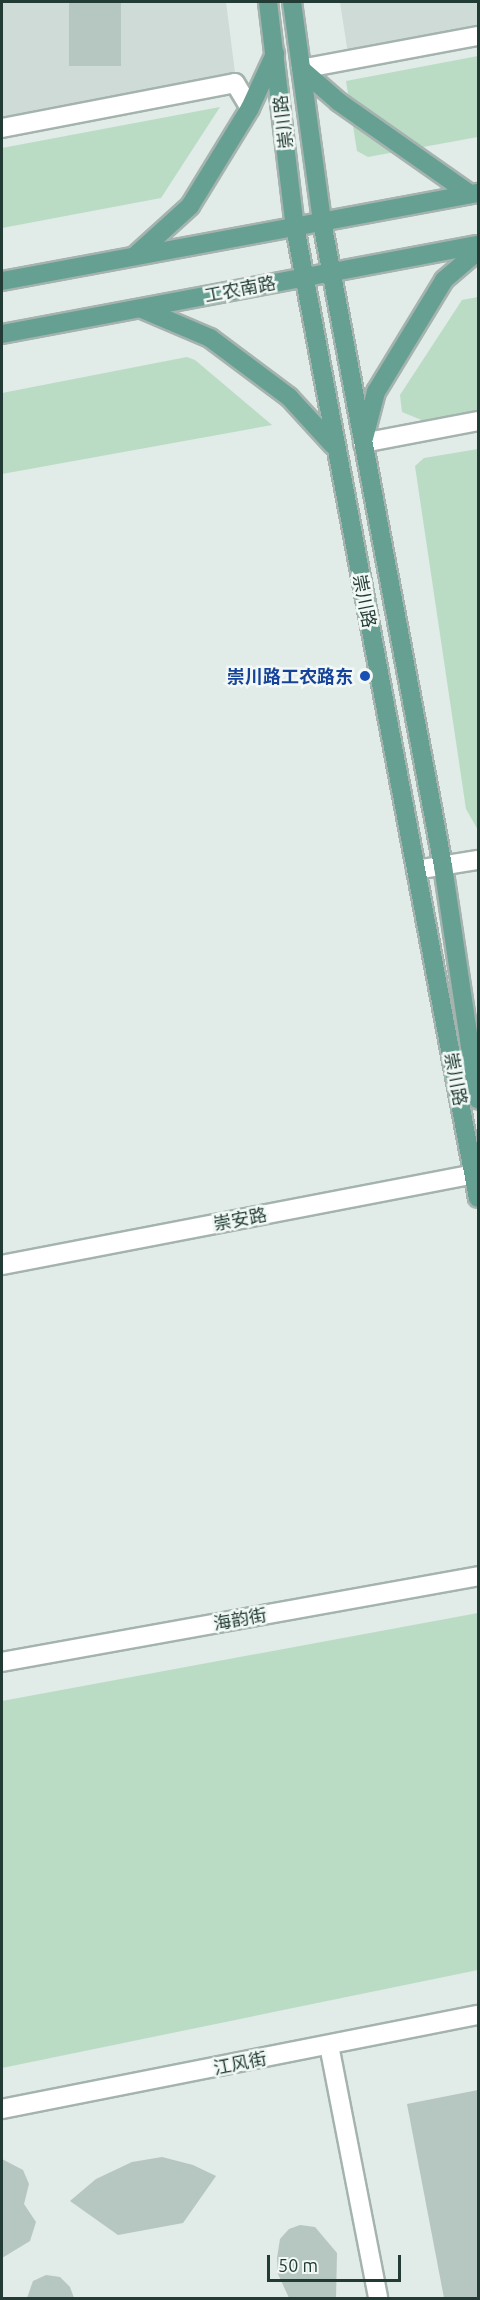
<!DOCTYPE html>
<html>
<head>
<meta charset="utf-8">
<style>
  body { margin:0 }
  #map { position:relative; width:480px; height:2300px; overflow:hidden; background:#e1ebe7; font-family:Ubuntu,"Noto Sans SC",sans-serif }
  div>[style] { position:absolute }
  .built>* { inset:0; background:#cfdbd6 }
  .green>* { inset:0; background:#badcc4 }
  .building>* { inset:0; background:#b6c6c0; transform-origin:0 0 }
  .roads { filter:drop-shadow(2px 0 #a4b3ae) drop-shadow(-2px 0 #a4b3ae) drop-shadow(0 2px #a4b3ae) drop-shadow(0 -2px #a4b3ae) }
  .minor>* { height:18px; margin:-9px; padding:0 9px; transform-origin:9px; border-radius:9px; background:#fff }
  .major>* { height:18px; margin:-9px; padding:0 9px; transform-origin:9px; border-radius:9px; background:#66a093 }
  .dots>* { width:16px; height:16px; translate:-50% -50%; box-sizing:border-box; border:3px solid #f1f8f5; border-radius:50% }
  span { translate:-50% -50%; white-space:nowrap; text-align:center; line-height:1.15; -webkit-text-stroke:5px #f1f8f5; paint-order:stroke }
  .street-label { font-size:18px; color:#223c35 }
  .transit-label { font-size:18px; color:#164399; font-weight:700 }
  .right { translate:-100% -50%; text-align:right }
  .frame { position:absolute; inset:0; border:3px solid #223c35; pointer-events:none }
  .scale { position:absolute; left:267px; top:2255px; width:134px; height:27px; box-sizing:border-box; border:3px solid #223c35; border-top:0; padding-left:8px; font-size:18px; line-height:21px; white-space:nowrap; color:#223c35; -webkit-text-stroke:4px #f1f8f5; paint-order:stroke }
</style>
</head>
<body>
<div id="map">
  <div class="built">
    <div style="clip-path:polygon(2px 2px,226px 2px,235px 73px,2px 117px)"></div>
    <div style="clip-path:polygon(340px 2px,478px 2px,478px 29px,348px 54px)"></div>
  </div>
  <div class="green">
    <div style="clip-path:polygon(478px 56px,478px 137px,368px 157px,357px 151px,346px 81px)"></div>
    <div style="clip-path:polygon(220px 107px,161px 198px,2px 228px,2px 148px)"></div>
    <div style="clip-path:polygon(478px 297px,478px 411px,424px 421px,402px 412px,400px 395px,462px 300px)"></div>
    <div style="clip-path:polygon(187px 357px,195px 360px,272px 425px,2px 474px,2px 393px)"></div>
    <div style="clip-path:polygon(478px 449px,478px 830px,466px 809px,415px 466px,424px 458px)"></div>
    <div style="clip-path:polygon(478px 1613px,478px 1970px,2px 2068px,2px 1701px)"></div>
  </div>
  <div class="building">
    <div style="left:69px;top:2px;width:52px;height:64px"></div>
    <div style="clip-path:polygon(478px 2090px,478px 2298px,444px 2298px,407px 2104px)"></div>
    <div style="clip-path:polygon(162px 2157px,193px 2165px,216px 2176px,183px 2223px,118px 2235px,70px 2201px,96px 2179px,132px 2162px)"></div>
    <div style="clip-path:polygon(2px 2159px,23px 2170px,29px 2184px,24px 2204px,36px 2222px,30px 2241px,2px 2258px)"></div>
    <div style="clip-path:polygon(300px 2225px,315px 2227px,337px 2253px,336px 2298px,289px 2298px,278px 2274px,277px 2258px,280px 2239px,289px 2229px)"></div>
    <div style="clip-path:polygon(46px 2275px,60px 2277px,70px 2287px,74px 2298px,27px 2298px,33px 2281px)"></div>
  </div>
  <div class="roads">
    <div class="minor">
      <div style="left:301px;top:69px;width:180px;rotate:-10.6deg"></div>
      <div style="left:2px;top:128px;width:237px;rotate:-10.9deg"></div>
      <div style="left:235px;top:83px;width:29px;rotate:59deg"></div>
      <div style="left:363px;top:443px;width:117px;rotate:-10.8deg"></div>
      <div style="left:416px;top:870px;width:63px;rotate:-9.2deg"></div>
      <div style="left:2px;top:1265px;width:485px;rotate:-10.9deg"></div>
      <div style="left:2px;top:1662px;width:484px;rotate:-10.2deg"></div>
      <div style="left:329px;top:2045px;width:258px;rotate:79deg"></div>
      <div style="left:2px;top:2109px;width:485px;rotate:-11.2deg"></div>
    </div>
    <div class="major">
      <div style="left:268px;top:2px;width:227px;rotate:83.2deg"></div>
      <div style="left:295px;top:227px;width:988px;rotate:79.33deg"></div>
      <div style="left:292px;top:2px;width:222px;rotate:82.2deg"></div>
      <div style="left:322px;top:222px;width:655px;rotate:79.36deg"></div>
      <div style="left:443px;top:866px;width:236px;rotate:81.5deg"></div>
      <div style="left:301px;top:69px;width:50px;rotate:41deg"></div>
      <div style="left:339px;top:102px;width:160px;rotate:35.1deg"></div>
      <div style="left:136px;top:255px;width:73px;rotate:-42.2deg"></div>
      <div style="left:190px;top:206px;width:115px;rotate:-58.5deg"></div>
      <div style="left:250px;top:108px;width:60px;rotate:-65.2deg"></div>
      <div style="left:2px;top:281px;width:484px;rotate:-10.5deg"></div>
      <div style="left:142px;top:309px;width:74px;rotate:23.1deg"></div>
      <div style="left:210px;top:338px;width:99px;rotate:36.8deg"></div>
      <div style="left:289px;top:397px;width:65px;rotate:47.5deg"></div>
      <div style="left:2px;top:334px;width:484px;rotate:-10.6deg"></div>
      <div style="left:364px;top:438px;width:48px;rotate:-75.4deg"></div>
      <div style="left:376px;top:392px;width:131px;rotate:-58.7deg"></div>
      <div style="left:444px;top:280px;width:45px;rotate:-40.5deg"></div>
    </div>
  </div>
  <div class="dots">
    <div style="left:365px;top:676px;background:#1a4fb4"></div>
  </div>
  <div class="street-label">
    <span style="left:283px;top:122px;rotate:-97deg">崇川路</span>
    <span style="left:240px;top:289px;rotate:-11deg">工农南路</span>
    <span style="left:365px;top:601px;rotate:79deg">崇川路</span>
    <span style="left:456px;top:1079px;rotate:79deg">崇川路</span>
    <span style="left:240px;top:1219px;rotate:-11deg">崇安路</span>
    <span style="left:240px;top:1619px;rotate:-10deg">海韵街</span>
    <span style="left:240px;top:2063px;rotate:-11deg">江风街</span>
  </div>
  <div class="transit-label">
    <span class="right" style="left:353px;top:676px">崇川路工农路东</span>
  </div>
  <div class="frame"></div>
  <div class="scale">50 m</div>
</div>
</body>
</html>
